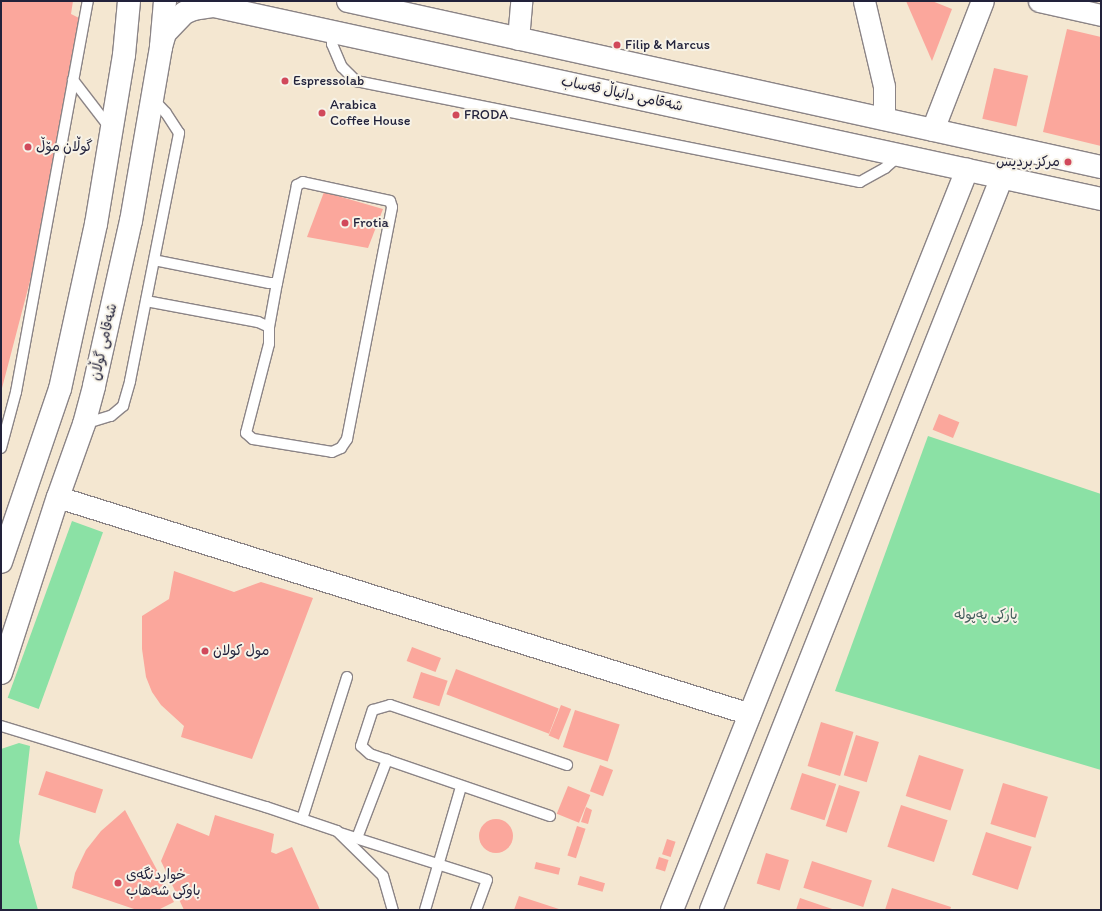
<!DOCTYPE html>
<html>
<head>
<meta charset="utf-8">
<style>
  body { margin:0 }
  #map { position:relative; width:1102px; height:911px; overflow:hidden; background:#f4e7d1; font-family:Itim,"Playpen Sans Arabic",sans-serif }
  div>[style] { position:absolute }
  .green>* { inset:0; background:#8be1a5; transform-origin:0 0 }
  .building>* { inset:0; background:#fba79c; transform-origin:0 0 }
  .round { border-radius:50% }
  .roads { filter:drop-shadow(1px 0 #8b8486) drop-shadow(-1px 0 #8b8486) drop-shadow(0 1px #8b8486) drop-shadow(0 -1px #8b8486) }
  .service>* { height:10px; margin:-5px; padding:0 5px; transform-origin:5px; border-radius:5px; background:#fff }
  .minor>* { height:21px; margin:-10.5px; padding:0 10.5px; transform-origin:10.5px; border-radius:10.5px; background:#fff }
  .tertiary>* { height:22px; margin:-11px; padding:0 11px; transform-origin:11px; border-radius:11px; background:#fff }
  .primary>* { height:22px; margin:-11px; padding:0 11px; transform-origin:11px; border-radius:11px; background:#fff }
  .dots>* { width:11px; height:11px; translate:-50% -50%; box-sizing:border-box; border:2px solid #f7f3e8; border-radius:50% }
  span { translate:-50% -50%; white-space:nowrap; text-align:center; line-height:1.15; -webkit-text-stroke:4px #f7f3e8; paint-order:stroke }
  .poi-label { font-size:14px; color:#22223b }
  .left { translate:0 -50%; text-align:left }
  .right { translate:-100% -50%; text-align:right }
  .street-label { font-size:14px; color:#22223b }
  .park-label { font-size:14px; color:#425b5b }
  .frame { position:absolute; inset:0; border:2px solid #22223b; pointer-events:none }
</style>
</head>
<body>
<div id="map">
  <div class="green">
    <div style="clip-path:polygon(928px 436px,1101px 494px,1101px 770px,835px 691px)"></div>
    <div style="left:72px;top:521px;width:33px;height:188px;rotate:20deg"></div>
    <div style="clip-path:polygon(19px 743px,30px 746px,19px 842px,38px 910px,1px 910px,1px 749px)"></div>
  </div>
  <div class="building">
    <div style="clip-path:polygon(1px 1px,73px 1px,71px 14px,79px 18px,31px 277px,1px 392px)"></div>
    <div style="clip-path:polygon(906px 1px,932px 1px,952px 9px,932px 61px)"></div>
    <div style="clip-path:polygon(1067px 29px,1101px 37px,1101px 146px,1043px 132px)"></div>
    <div style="left:994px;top:68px;width:35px;height:52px;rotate:13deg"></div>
    <div style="clip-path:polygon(324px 192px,383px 209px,368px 248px,307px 237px)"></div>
    <div style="left:939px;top:414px;width:22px;height:17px;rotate:22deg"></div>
    <div style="clip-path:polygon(174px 571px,234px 592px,261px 582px,313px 598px,252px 759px,181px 737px,184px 726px,161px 705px,152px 692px,146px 677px,142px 649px,142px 616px,169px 599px)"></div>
    <div style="left:412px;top:647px;width:31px;height:15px;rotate:21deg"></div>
    <div style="left:456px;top:669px;width:110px;height:27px;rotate:21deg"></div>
    <div style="left:421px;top:672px;width:28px;height:27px;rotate:18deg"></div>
    <div style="left:561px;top:705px;width:11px;height:33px;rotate:22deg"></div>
    <div style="left:575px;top:710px;width:47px;height:39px;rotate:18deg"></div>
    <div style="left:821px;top:722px;width:34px;height:46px;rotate:17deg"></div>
    <div style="left:856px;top:735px;width:24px;height:42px;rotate:17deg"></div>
    <div style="left:919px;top:755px;width:47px;height:43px;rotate:18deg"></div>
    <div style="left:600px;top:765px;width:14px;height:28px;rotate:21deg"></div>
    <div style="left:46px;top:771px;width:60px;height:25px;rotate:18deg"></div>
    <div style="left:802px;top:773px;width:36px;height:38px;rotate:18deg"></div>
    <div style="left:1003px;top:783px;width:47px;height:43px;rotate:17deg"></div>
    <div style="left:839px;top:785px;width:22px;height:43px;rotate:18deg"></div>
    <div style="left:568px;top:786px;width:24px;height:30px;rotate:22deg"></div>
    <div style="left:901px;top:805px;width:49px;height:44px;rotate:18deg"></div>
    <div style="clip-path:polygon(586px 807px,592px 810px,588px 824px,581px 822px)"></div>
    <div style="clip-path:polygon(125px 810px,174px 902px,158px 910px,137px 910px,72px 888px,75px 873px,86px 850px,101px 831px)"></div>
    <div style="clip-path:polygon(215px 815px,274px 834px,271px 852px,276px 854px,292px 847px,320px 910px,184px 910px,161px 861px,177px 823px,209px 836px)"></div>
    <div class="round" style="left:479px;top:819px;width:34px;height:34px"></div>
    <div style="left:577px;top:826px;width:9px;height:31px;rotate:18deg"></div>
    <div style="left:986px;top:832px;width:48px;height:45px;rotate:18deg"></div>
    <div style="left:667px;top:839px;width:9px;height:16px;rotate:18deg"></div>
    <div style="left:766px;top:853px;width:24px;height:32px;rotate:17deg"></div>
    <div style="left:659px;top:857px;width:10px;height:12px;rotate:17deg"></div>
    <div style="left:812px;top:861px;width:63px;height:28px;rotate:18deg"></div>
    <div style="left:536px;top:862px;width:25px;height:7px;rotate:14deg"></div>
    <div style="left:580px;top:876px;width:26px;height:9px;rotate:16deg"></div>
    <div style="clip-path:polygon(892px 888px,951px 907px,950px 910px,885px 910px)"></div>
    <div style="clip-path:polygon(519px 896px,562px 910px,514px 910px)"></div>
    <div style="clip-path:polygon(800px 898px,835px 910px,796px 910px)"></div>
  </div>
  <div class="roads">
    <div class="service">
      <div style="left:333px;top:32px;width:12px;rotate:95deg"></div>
      <div style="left:332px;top:44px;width:25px;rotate:67deg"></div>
      <div style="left:342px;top:67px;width:20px;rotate:45deg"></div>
      <div style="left:356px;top:81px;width:514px;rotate:11.33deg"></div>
      <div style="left:860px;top:182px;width:29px;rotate:-29deg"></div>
      <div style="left:885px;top:168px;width:20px;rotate:-41deg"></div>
      <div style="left:73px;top:80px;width:61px;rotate:52.4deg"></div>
      <div style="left:146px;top:301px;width:114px;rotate:10.6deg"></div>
      <div style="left:258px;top:322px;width:12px;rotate:24deg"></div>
      <div style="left:269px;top:327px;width:17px;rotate:90deg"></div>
      <div style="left:269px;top:344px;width:92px;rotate:104.5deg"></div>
      <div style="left:246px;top:433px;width:9px;rotate:41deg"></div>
      <div style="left:253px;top:439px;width:80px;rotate:9.3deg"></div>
      <div style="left:332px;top:452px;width:10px;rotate:-24deg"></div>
      <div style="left:341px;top:448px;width:11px;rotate:-56deg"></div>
      <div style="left:347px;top:439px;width:236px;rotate:-79deg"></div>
      <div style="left:392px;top:207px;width:6px;rotate:-108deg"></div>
      <div style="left:390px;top:201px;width:89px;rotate:-167.7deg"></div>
      <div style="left:303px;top:182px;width:7px;rotate:153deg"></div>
      <div style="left:297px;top:185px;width:100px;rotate:101.5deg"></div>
      <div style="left:277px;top:283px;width:8px;rotate:180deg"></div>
      <div style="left:269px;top:283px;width:117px;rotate:-168.7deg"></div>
      <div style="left:269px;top:327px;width:45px;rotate:-79.7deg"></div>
      <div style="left:84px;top:424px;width:28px;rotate:-17deg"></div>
      <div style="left:111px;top:416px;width:16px;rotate:-40deg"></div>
      <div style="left:123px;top:406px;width:26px;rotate:-74deg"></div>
      <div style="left:130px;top:381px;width:253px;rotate:-78.8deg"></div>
      <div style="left:179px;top:133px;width:24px;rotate:-123deg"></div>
      <div style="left:166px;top:113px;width:19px;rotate:-133deg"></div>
      <div style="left:1px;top:448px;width:58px;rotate:-75deg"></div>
      <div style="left:16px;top:392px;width:398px;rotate:-79.6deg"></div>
      <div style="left:1px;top:726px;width:277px;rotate:17deg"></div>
      <div style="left:266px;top:807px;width:75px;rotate:18.7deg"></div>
      <div style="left:337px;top:831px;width:64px;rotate:44.4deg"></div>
      <div style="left:383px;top:876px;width:35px;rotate:74deg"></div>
      <div style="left:550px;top:816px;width:190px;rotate:-161deg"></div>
      <div style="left:370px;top:754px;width:12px;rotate:-138deg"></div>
      <div style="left:361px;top:746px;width:38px;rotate:-72deg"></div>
      <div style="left:373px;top:710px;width:18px;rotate:-16deg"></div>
      <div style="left:390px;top:705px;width:187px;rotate:18.7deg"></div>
      <div style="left:302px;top:819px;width:149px;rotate:-72.4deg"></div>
      <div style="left:340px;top:833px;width:154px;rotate:17.7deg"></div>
      <div style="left:487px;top:880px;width:32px;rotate:110deg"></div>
      <div style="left:357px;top:838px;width:84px;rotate:-69deg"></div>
      <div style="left:425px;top:910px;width:128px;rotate:-73.7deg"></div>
    </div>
    <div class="minor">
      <div style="left:864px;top:1px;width:87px;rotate:76.8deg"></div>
      <div style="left:884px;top:86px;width:33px;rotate:90deg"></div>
      <div style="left:1039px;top:1px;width:64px;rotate:12.7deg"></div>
      <div style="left:518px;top:39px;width:38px;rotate:-85deg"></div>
      <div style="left:58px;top:497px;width:725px;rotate:17.41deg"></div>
    </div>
    <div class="tertiary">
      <div style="left:348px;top:1px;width:771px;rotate:12.43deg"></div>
      <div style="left:161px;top:47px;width:15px;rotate:-74deg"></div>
      <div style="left:165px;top:33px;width:28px;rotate:-46deg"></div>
      <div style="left:184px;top:13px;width:11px;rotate:-22deg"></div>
      <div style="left:194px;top:9px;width:20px;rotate:-9deg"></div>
      <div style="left:214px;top:6px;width:908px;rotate:12.28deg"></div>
      <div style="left:933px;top:130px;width:138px;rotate:-68.8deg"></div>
      <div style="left:672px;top:910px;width:797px;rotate:-68.27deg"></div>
      <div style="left:711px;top:910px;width:789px;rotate:-68.35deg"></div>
    </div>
    <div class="primary">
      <div style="left:1px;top:562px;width:183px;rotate:-71.2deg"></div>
      <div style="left:60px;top:389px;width:169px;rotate:-77.7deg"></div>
      <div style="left:96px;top:224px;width:171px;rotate:-80.6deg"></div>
      <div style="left:124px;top:55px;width:54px;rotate:-84.7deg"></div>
      <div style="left:1px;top:673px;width:185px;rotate:-72.1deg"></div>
      <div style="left:58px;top:497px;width:77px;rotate:-70.4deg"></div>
      <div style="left:84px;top:424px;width:39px;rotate:-75deg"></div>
      <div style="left:94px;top:386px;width:169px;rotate:-77.4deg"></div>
      <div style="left:131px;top:221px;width:177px;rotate:-80.2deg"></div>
      <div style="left:161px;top:47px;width:46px;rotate:-85deg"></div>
    </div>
  </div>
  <div class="dots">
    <div style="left:617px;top:45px;background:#d1495b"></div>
    <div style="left:285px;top:81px;background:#d1495b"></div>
    <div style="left:322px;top:113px;background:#d1495b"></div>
    <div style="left:456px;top:115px;background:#d1495b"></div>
    <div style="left:28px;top:147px;background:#d1495b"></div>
    <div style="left:1068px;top:162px;background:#d1495b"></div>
    <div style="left:345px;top:223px;background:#d1495b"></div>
    <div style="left:205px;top:651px;background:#d1495b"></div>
    <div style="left:118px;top:883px;background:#d1495b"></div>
  </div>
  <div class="poi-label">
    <span class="left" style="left:625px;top:45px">Filip &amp; Marcus</span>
    <span class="left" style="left:293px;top:81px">Espressolab</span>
    <span class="left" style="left:330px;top:113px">Arabica<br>Coffee House</span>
    <span class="left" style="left:464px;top:115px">FRODA</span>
    <span class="left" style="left:36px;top:147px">گوڵان مۆڵ</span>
    <span class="right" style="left:1060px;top:162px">مرکز بردیس</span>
    <span class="left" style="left:353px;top:223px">Frotia</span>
    <span class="left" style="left:213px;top:651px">مول كولان</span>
    <span class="left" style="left:126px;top:883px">خواردنگەی<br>باوکی شەھاب</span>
  </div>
  <div class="street-label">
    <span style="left:622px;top:94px;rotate:12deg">شەقامی دانیاڵ قەساب</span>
    <span style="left:104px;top:342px;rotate:-77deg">شەقامی گوڵان</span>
  </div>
  <div class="park-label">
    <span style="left:986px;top:615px">پارکی پەپولە</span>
  </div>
  <div class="frame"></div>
</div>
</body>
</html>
